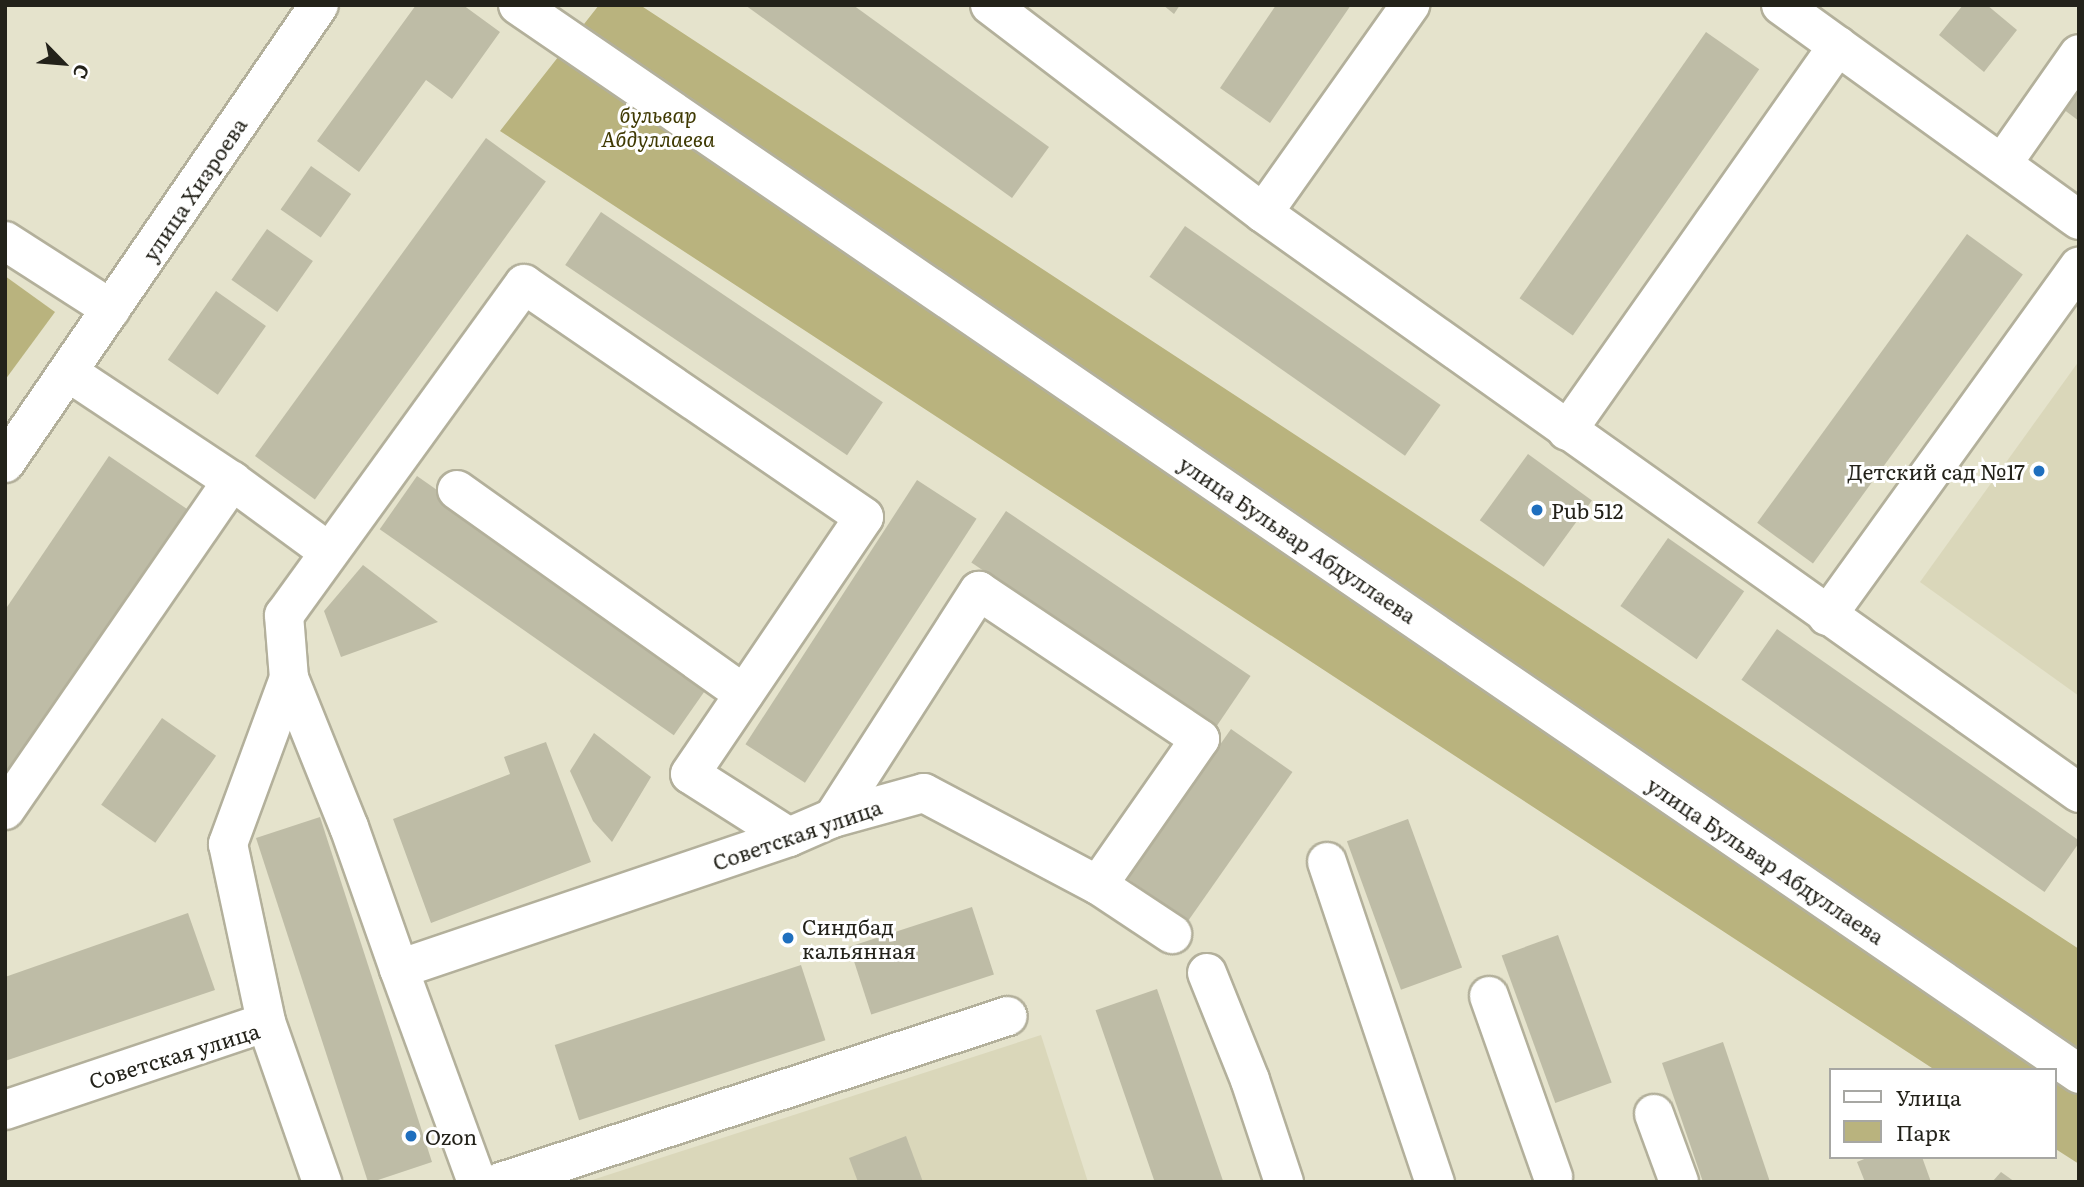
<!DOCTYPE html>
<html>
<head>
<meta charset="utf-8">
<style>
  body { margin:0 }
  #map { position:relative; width:2084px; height:1187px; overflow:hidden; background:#e5e3cc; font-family:Literata,serif }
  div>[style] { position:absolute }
  .built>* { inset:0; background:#dad7ba }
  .green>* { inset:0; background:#b9b37e }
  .building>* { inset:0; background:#bebca6; transform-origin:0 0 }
  .roads { filter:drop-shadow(2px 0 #b3b09b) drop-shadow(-2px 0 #b3b09b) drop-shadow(0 2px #b3b09b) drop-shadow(0 -2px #b3b09b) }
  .minor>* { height:38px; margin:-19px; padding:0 19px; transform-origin:19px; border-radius:19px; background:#fff }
  .dots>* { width:19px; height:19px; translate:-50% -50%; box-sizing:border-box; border:4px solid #fff; border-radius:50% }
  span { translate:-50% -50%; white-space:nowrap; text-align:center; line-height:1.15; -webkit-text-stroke:6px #fff; paint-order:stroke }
  .park-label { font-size:21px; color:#3f3902; font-style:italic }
  .street-label { font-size:21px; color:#23221a }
  .poi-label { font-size:21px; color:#23221a }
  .right { translate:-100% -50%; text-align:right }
  .left { translate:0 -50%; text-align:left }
  .frame { position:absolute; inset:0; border:7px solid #23221a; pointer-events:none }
  .legend { position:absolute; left:1829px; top:1068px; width:228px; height:91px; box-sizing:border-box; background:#fff; border:2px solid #a7a7a3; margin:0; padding:9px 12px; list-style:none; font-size:21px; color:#23221a }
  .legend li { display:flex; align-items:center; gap:14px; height:35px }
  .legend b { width:35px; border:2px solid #a7a7a3 }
  .north { position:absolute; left:28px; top:28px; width:70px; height:70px; -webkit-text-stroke:5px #fff; paint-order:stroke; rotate:115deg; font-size:19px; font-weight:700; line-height:28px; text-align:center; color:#23221a }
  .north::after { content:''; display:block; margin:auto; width:24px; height:32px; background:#23221a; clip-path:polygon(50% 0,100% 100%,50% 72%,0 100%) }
</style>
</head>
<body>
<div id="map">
  <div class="built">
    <div style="clip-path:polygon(2079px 361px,2079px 696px,1920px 582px)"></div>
    <div style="clip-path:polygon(1041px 1035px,1088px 1182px,586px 1182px)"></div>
  </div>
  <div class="green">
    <div style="clip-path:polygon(599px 5px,640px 5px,2079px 949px,2079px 1164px,2054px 1148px,2054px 1070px,1935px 1070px,500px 131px)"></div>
    <div style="clip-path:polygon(5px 276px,55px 312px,5px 380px)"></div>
  </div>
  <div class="building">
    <div style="clip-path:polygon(416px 5px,463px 5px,500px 32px,452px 99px,426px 80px,359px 172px,317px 141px)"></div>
    <div style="clip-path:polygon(745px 5px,853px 5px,1049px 147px,1012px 198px)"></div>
    <div style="clip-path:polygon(1163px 5px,1180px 5px,1174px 14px)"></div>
    <div style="clip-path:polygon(1276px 5px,1351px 5px,1270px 123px,1220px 88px)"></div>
    <div style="clip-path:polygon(1963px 5px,1987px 5px,2017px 30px,1984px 72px,1939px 35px)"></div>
    <div style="left:1706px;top:32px;width:65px;height:325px;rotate:35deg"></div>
    <div style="clip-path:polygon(2079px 89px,2079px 121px,2063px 109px)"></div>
    <div style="left:486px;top:138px;width:74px;height:393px;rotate:36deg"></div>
    <div style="left:311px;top:166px;width:49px;height:53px;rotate:35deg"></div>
    <div style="left:601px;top:212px;width:340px;height:64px;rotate:34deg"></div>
    <div style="left:1185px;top:226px;width:312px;height:62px;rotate:35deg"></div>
    <div style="left:267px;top:229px;width:56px;height:62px;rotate:35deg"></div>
    <div style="left:1967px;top:234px;width:69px;height:357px;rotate:36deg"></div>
    <div style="left:216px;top:291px;width:61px;height:84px;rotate:35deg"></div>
    <div style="left:1528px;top:454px;width:79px;height:82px;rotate:36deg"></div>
    <div style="clip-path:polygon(109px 456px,187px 509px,5px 777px,5px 610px)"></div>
    <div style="left:417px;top:476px;width:359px;height:65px;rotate:35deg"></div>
    <div style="left:917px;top:480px;width:71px;height:315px;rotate:33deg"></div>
    <div style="left:1006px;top:511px;width:295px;height:62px;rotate:34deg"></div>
    <div style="left:1668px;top:538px;width:93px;height:83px;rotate:35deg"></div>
    <div style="clip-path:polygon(363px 565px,438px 622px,341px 657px,324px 611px)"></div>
    <div style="left:1777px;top:629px;width:370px;height:62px;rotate:35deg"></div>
    <div style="left:162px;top:718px;width:66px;height:106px;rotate:35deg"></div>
    <div style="left:1231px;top:729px;width:75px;height:182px;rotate:35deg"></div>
    <div style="clip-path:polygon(594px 733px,651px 777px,612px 842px,593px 821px,570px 771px)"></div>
    <div style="clip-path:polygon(546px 742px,591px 862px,431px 923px,393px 819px,510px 774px,504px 757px)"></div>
    <div style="clip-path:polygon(320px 817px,432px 1162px,372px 1182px,368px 1182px,256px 838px)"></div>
    <div style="left:1408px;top:819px;width:158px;height:65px;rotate:70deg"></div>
    <div style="left:972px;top:907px;width:71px;height:129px;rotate:72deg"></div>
    <div style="clip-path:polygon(188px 913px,215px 990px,5px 1061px,5px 977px)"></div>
    <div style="left:1558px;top:935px;width:157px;height:60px;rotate:70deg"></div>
    <div style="left:801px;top:965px;width:79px;height:259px;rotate:72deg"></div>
    <div style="left:1157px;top:989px;width:204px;height:65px;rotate:71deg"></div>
    <div style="clip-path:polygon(1723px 1042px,1770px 1182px,1703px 1182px,1662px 1063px)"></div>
    <div style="clip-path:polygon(906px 1136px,923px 1182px,858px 1182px,849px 1158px)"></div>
    <div style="clip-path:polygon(1869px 1157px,1922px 1157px,1931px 1182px,1865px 1182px,1857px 1162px)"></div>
    <div style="clip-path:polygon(2001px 1172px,2015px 1182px,1992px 1182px)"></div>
  </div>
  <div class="roads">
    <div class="minor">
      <div style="left:518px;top:5px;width:1892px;rotate:34.4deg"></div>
      <div style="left:990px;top:5px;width:343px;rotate:37.3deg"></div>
      <div style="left:1263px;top:213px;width:1001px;rotate:35.4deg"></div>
      <div style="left:1781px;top:5px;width:367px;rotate:35.8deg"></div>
      <div style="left:2002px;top:164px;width:134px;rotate:-55deg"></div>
      <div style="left:1263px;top:213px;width:255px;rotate:-54.7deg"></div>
      <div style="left:5px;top:241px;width:126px;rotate:32.7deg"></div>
      <div style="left:68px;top:372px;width:197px;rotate:33.6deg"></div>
      <div style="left:232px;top:481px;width:120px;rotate:36.2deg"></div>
      <div style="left:1567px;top:431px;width:471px;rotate:-54.9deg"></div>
      <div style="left:5px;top:463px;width:555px;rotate:-55.57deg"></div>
      <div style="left:457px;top:490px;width:352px;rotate:35.4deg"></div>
      <div style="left:1827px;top:616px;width:431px;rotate:-54.2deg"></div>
      <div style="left:289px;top:678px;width:177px;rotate:110.2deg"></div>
      <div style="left:228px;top:844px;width:182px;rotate:77.9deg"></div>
      <div style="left:266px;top:1022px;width:170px;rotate:70.7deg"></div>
      <div style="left:5px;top:810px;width:400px;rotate:-55.4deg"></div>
      <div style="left:833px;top:818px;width:270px;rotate:-57.3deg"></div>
      <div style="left:979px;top:591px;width:266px;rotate:33.8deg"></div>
      <div style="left:1200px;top:739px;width:178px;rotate:124.9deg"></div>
      <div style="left:789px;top:837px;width:117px;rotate:-147.5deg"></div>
      <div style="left:690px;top:774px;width:310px;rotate:-55.9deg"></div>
      <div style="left:864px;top:517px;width:412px;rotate:-145.6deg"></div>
      <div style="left:524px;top:284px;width:409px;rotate:125.9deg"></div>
      <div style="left:284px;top:615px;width:63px;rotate:85.5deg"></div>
      <div style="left:289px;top:678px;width:161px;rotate:68.1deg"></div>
      <div style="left:349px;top:827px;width:151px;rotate:70.6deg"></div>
      <div style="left:399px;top:969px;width:412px;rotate:-18.7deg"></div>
      <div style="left:789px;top:837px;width:48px;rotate:-23.4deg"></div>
      <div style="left:833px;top:818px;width:94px;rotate:-15.4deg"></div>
      <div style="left:924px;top:793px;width:197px;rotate:27.9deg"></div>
      <div style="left:1098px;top:885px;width:89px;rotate:33.5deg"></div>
      <div style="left:1327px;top:862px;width:338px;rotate:71.4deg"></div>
      <div style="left:399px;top:969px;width:227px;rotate:69.9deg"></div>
      <div style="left:1207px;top:973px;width:115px;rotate:68.1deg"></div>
      <div style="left:1250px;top:1080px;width:108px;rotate:71.6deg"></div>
      <div style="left:1489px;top:996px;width:192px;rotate:70.5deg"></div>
      <div style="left:5px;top:1110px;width:275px;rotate:-18.6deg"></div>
      <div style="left:1654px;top:1114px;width:72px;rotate:69.8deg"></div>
      <div style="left:501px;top:1182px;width:533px;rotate:-18.13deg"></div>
    </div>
  </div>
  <div class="dots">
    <div style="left:2039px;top:471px;background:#1f6fbe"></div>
    <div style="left:1537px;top:510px;background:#1f6fbe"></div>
    <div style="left:788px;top:938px;background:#1f6fbe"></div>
    <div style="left:411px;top:1136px;background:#1f6fbe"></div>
  </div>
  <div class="park-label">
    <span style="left:658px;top:126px">бульвар<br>Абдуллаева</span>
  </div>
  <div class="street-label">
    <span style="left:194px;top:189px;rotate:-56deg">улица Хизроева</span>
    <span style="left:1298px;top:539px;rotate:34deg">улица Бульвар Абдуллаева</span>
    <span style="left:797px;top:834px;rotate:-19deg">Советская улица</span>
    <span style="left:1766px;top:860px;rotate:34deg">улица Бульвар Абдуллаева</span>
    <span style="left:174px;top:1055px;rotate:-17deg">Советская улица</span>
  </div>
  <div class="poi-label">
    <span class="right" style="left:2025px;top:471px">Детский сад №17</span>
    <span class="left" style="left:1551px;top:510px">Pub 512</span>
    <span class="left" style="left:802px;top:938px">Синдбад<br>кальянная</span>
    <span class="left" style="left:425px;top:1136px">Ozon</span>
  </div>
  <div class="frame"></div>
  <ul class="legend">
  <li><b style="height:9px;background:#fff"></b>Улица</li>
  <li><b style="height:19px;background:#b9b37e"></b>Парк</li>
  </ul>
  <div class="north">С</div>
</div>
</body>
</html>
